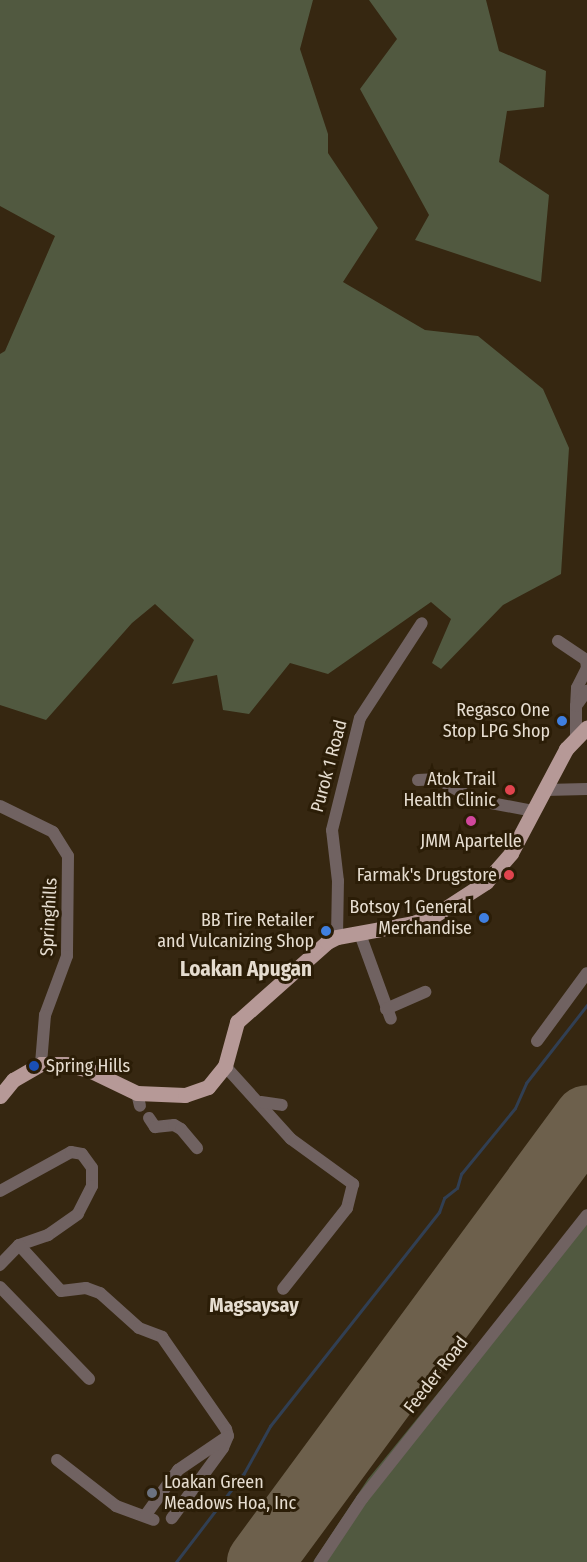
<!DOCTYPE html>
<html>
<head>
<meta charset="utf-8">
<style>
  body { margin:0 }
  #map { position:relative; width:587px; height:1562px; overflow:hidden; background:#362711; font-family:"Fira Sans Condensed",sans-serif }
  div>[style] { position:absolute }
  .forest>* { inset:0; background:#515940 }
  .stream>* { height:3px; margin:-1.5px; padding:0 1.5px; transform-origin:1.5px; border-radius:1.5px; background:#313f53 }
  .runway>* { height:66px; margin:-33px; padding:0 33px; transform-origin:33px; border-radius:33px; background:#6d604c }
  .minor>* { height:12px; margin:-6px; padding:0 6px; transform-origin:6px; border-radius:6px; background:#706261 }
  .major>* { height:15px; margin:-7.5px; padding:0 7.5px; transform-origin:7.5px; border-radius:7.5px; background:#b69997 }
  .dots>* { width:16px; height:16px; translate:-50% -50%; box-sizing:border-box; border:3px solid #2b1d07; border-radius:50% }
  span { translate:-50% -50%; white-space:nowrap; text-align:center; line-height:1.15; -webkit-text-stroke:6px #2b1d07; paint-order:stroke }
  .poi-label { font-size:18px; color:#e6ddd0 }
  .right { translate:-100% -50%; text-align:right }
  .left { translate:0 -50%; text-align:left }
  .street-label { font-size:18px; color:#e6ddd0 }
  .neighbourhood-label { font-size:20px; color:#e6ddd0; font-weight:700 }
  .quarter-label { font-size:21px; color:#e6ddd0; font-weight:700 }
</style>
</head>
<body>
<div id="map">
  <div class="forest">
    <div style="clip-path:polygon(0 0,313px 0,300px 49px,328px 134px,328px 153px,378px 228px,343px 282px,425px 330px,478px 336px,543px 389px,569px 448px,561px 574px,503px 605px,441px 669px,432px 663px,451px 619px,431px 602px,328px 674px,290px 663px,249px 714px,223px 710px,217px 675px,172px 684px,194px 640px,155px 604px,132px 623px,46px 720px,0 705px,0 354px,5px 351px,55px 236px,0 206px)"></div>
    <div style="clip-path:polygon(369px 0,486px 0,499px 51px,546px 71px,544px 107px,507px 111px,499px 162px,549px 195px,541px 282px,415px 240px,429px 215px,360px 89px,397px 39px)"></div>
    <div style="clip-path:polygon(587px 1210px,587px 1562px,313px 1562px,368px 1479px)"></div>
  </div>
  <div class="stream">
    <div style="left:176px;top:1562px;width:112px;rotate:-52.6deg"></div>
    <div style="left:244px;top:1473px;width:54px;rotate:-61deg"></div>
    <div style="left:270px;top:1426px;width:273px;rotate:-51.7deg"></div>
    <div style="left:439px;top:1212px;width:15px;rotate:-70deg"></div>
    <div style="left:444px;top:1198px;width:16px;rotate:-38deg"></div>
    <div style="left:457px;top:1188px;width:15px;rotate:-74deg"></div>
    <div style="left:461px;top:1174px;width:85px;rotate:-50.7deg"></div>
    <div style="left:515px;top:1108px;width:27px;rotate:-66deg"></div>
    <div style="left:526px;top:1083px;width:99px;rotate:-52deg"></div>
  </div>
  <div class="runway">
    <div style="left:260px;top:1562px;width:551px;rotate:-53.63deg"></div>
  </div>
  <div class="minor">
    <div style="left:558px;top:641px;width:34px;rotate:34deg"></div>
    <div style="left:586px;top:660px;width:8px;rotate:83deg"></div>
    <div style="left:587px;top:668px;width:22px;rotate:117deg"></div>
    <div style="left:577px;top:688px;width:18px;rotate:93deg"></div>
    <div style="left:576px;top:735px;width:29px;rotate:-90deg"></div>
    <div style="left:576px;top:706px;width:19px;rotate:-54deg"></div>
    <div style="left:418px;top:780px;width:20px;rotate:-3deg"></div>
    <div style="left:438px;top:779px;width:43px;rotate:29.6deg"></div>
    <div style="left:475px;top:800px;width:60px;rotate:10.6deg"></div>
    <div style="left:545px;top:790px;width:42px;rotate:-1.4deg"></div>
    <div style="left:0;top:806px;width:59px;rotate:26.1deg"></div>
    <div style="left:53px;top:832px;width:28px;rotate:58deg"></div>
    <div style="left:68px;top:856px;width:100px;rotate:90.6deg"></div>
    <div style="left:67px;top:956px;width:63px;rotate:110.4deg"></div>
    <div style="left:45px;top:1015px;width:49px;rotate:94.7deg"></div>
    <div style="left:360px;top:934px;width:90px;rotate:70deg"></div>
    <div style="left:337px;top:937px;width:56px;rotate:-89deg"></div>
    <div style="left:338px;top:881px;width:51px;rotate:-96.7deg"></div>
    <div style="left:332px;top:830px;width:115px;rotate:-76deg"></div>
    <div style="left:360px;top:718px;width:113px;rotate:-56.9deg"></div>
    <div style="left:386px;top:1009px;width:43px;rotate:-23.6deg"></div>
    <div style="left:537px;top:1041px;width:84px;rotate:-53.7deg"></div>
    <div style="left:225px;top:1066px;width:98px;rotate:47.9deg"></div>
    <div style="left:291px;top:1139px;width:77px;rotate:36deg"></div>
    <div style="left:353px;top:1184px;width:25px;rotate:104deg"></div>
    <div style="left:347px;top:1208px;width:103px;rotate:128.3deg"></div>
    <div style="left:137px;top:1093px;width:13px;rotate:77deg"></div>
    <div style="left:261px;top:1102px;width:21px;rotate:8deg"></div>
    <div style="left:149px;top:1118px;width:11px;rotate:56deg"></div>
    <div style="left:155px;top:1127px;width:19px;rotate:-6deg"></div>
    <div style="left:174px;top:1125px;width:8px;rotate:30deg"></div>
    <div style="left:181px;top:1129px;width:25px;rotate:50deg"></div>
    <div style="left:0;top:1191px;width:81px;rotate:-28.8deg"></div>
    <div style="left:71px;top:1152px;width:11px;rotate:10deg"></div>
    <div style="left:82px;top:1154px;width:17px;rotate:54deg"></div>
    <div style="left:92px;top:1168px;width:18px;rotate:90deg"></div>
    <div style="left:92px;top:1186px;width:31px;rotate:117deg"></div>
    <div style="left:78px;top:1214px;width:37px;rotate:145deg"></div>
    <div style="left:48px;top:1235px;width:31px;rotate:161deg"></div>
    <div style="left:19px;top:1245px;width:28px;rotate:134deg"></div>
    <div style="left:19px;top:1245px;width:62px;rotate:47.6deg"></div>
    <div style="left:61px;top:1291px;width:25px;rotate:-7deg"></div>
    <div style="left:86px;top:1288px;width:15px;rotate:20deg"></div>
    <div style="left:100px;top:1293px;width:52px;rotate:41.9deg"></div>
    <div style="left:139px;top:1328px;width:25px;rotate:21deg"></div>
    <div style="left:162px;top:1337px;width:112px;rotate:55.2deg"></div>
    <div style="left:226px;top:1429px;width:7px;rotate:74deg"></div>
    <div style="left:228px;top:1436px;width:13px;rotate:113deg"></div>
    <div style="left:223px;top:1448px;width:87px;rotate:126.1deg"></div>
    <div style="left:0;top:1287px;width:128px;rotate:45.9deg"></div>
    <div style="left:57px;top:1460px;width:75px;rotate:37.9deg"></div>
    <div style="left:116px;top:1506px;width:40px;rotate:20.2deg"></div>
    <div style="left:145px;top:1516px;width:57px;rotate:-54.3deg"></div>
    <div style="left:178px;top:1470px;width:60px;rotate:-34.2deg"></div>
    <div style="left:320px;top:1562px;width:76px;rotate:-56.3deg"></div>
    <div style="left:362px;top:1499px;width:362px;rotate:-51.6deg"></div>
  </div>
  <div class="major">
    <div style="left:0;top:1096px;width:21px;rotate:-51deg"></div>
    <div style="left:13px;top:1080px;width:32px;rotate:-30deg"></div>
    <div style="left:41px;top:1064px;width:25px"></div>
    <div style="left:66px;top:1064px;width:24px;rotate:15deg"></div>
    <div style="left:89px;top:1070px;width:53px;rotate:25.6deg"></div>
    <div style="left:137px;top:1093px;width:48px;rotate:2.4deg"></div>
    <div style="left:185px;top:1095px;width:24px;rotate:-19deg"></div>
    <div style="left:208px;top:1087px;width:27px;rotate:-51deg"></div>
    <div style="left:225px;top:1066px;width:46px;rotate:-74.7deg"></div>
    <div style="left:237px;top:1022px;width:120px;rotate:-41.6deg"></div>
    <div style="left:327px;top:942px;width:11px;rotate:-27deg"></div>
    <div style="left:337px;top:937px;width:77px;rotate:-10.4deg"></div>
    <div style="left:413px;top:923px;width:23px;rotate:-20deg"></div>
    <div style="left:435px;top:915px;width:61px;rotate:-32.9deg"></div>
    <div style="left:486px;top:882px;width:38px;rotate:-49deg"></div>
    <div style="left:511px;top:853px;width:118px;rotate:-62.1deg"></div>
    <div style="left:566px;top:749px;width:30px;rotate:-46deg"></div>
  </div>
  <div class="dots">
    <div style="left:562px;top:721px;background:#3f7fe0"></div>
    <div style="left:510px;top:790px;background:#e0444e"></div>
    <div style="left:471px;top:821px;background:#d1479c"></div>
    <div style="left:509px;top:875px;background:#e0444e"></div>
    <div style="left:484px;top:918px;background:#3f7fe0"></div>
    <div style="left:326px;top:931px;background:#3f7fe0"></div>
    <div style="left:34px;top:1066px;background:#1a4fb4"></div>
    <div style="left:152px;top:1493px;background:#6b7280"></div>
  </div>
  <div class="poi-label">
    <span class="right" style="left:550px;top:721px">Regasco One<br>Stop LPG Shop</span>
    <span class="right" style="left:496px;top:790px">Atok Trail<br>Health Clinic</span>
    <span style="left:471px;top:841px">JMM Apartelle</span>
    <span class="right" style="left:497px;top:875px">Farmak's Drugstore</span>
    <span class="right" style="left:472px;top:918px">Botsoy 1 General<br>Merchandise</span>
    <span class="right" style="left:314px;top:931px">BB Tire Retailer<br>and Vulcanizing Shop</span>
    <span class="left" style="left:46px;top:1066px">Spring Hills</span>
    <span class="left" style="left:164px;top:1493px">Loakan Green<br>Meadows Hoa, Inc</span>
  </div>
  <div class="street-label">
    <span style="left:329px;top:766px;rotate:-75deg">Purok 1 Road</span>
    <span style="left:49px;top:917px;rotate:-87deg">Springhills</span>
    <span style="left:436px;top:1375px;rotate:-52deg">Feeder Road</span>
  </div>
  <div class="neighbourhood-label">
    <span style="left:254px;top:1305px">Magsaysay</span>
  </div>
  <div class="quarter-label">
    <span style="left:246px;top:969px">Loakan Apugan</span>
  </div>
</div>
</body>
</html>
